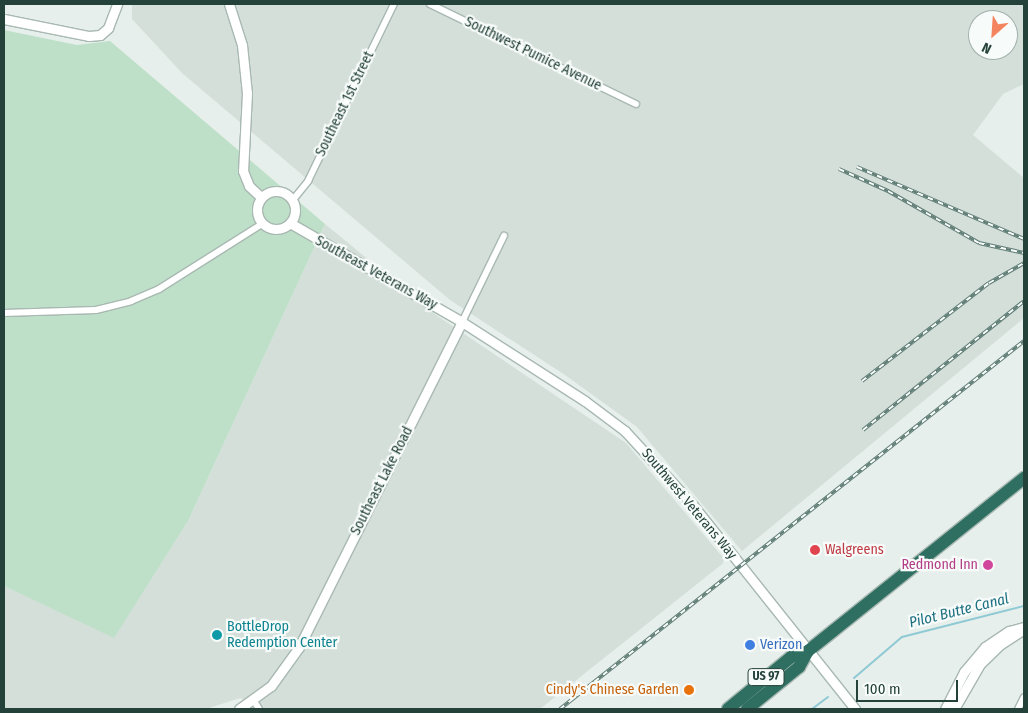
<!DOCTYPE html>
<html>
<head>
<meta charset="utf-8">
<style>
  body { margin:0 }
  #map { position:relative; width:1028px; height:713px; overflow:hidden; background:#e6efeb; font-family:"Fira Sans Condensed",sans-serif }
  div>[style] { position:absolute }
  .built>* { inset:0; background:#d4dfda }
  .green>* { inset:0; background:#bfe0c8 }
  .stream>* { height:2px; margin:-1px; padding:0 1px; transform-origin:1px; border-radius:1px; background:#8ec9d4 }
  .roads { filter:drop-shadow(1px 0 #a8b8b2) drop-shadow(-1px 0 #a8b8b2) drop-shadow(0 1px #a8b8b2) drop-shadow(0 -1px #a8b8b2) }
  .street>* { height:6px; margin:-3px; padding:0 3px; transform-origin:3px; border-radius:3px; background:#fff }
  .secondary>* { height:9px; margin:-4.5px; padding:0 4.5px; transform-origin:4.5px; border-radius:4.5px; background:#fff }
  .secondary>.ring { margin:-4.5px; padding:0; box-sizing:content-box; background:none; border:9px solid #fff; border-radius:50% }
  .highway>* { height:12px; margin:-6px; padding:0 6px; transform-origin:6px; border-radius:6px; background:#2f6f62 }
  .rail>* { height:4px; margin-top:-2px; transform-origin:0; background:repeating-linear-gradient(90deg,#f7fbf9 0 5.5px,#5f7d75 0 11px); box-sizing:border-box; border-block:1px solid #5f7d75 }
  .dots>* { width:14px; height:14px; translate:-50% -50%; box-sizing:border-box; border:2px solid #f7fbf9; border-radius:50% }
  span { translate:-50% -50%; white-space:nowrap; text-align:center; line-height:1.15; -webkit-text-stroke:4.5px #f7fbf9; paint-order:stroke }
  .shield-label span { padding:1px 4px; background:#f7fbf9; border:1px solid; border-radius:4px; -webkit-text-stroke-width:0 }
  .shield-label { font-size:12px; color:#24423a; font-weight:700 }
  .street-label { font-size:14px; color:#24423a }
  .health-label { font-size:14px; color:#be3a42 }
  .left { translate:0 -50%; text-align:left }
  .hotel-label { font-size:14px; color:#b23c85 }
  .right { translate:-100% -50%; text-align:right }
  .culture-label { font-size:14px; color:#0d838f }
  .shop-label { font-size:14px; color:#366cbe }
  .food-label { font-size:14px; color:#c56008 }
  .water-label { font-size:15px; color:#1c6f80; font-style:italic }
  .frame { position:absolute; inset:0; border:5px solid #24423a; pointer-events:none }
  .north { position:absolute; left:968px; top:10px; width:50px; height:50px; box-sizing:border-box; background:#f7fbf9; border:1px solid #a3b1ad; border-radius:50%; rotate:206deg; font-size:14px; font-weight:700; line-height:20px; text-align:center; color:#24423a }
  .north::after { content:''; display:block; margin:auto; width:18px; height:22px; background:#f4845f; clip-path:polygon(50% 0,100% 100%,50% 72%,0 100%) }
  .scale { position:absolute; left:856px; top:680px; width:102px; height:22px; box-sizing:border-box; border:2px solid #24423a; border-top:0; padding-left:6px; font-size:15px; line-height:18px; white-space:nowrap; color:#24423a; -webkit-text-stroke:4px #f7fbf9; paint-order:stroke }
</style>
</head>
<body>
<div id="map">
  <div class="built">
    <div style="clip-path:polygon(evenodd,132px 4px,1024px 4px,1024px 84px,1003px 94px,973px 135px,1024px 178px,1024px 318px,742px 551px,637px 427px,565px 375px,450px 300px,182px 73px,132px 19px,132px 4px,978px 20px,1008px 20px,1008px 50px,978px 50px,978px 20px)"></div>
    <div style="clip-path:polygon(325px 224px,436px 315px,626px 443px,726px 561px,540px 709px,265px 709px,240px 698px,206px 709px,4px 709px,4px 586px,114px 637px,188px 521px)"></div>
  </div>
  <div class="green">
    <div style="clip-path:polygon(4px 30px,77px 45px,110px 41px,325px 224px,188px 521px,114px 638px,4px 586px)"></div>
  </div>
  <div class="stream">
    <div style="left:854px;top:678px;width:63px;rotate:-40.5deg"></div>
    <div style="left:902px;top:637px;width:126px;rotate:-14.3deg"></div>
    <div style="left:812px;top:709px;width:20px;rotate:-37deg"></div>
  </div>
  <div class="roads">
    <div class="street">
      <div style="left:430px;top:4px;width:229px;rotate:25.9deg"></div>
      <div style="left:292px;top:201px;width:26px;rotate:-51deg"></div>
      <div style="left:308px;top:181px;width:197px;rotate:-64.1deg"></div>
      <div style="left:4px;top:313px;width:92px;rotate:-1.9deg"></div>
      <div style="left:96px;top:310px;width:36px;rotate:-14deg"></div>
      <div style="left:131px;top:301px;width:30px;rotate:-23deg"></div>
      <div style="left:159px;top:289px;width:122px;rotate:-32.3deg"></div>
      <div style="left:462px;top:322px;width:96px;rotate:-64deg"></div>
      <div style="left:254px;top:701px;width:9px;rotate:58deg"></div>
      <div style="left:1018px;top:709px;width:13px;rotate:-63deg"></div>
    </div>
    <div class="secondary">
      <div style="left:229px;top:4px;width:43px;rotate:72.4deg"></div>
      <div style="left:242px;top:45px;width:48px;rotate:84.1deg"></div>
      <div style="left:247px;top:93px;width:78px;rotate:92.9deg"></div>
      <div style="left:243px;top:171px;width:16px;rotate:68deg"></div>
      <div style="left:249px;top:186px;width:16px;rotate:43deg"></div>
      <div style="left:4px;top:19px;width:87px;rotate:11.3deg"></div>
      <div style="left:89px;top:36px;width:11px;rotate:-5deg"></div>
      <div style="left:100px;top:35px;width:11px;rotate:-41deg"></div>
      <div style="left:108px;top:28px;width:26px;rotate:-69deg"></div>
      <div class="ring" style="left:257px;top:191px;width:29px;height:29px"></div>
      <div style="left:290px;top:223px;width:198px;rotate:29.9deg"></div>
      <div style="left:462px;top:322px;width:146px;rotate:32.7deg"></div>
      <div style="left:585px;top:401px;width:50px;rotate:36.9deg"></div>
      <div style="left:625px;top:431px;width:99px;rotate:47.5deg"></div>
      <div style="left:692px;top:504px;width:262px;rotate:51.5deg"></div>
      <div style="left:239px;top:709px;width:39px;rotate:-36deg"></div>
      <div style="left:271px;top:686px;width:48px;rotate:-54.3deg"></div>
      <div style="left:299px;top:647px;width:364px;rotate:-63.4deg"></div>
      <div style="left:945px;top:709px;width:42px;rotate:-62.8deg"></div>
      <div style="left:964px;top:672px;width:33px;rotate:-50deg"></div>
      <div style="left:985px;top:647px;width:29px;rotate:-34deg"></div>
      <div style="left:1009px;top:631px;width:16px;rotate:-15deg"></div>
      <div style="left:954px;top:709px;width:52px;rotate:-60deg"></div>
      <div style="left:980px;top:664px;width:29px;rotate:-44deg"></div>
      <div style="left:1001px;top:644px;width:27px;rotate:-33deg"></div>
    </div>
    <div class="highway">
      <div style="left:728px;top:709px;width:82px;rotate:-39.5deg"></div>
      <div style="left:791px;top:657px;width:18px;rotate:-19deg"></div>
      <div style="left:747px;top:709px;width:67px;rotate:-38.9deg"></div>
      <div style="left:799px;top:667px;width:18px;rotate:-61deg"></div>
      <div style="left:808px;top:651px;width:277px;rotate:-38.7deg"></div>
    </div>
  </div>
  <div class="rail">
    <div style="left:857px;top:167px;width:182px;rotate:23.3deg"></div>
    <div style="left:839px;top:169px;width:54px;rotate:24.2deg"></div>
    <div style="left:888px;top:191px;width:105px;rotate:29.7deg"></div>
    <div style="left:979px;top:243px;width:46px;rotate:12.5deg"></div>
    <div style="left:862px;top:381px;width:160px;rotate:-37.7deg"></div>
    <div style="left:989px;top:283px;width:40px;rotate:-29.7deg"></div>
    <div style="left:863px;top:430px;width:206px;rotate:-38.7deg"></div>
    <div style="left:560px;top:709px;width:592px;rotate:-38.42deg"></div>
  </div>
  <div class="dots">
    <div style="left:815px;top:550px;background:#e0444e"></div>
    <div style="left:988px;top:565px;background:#d1479c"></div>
    <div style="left:217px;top:635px;background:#0f9aa8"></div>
    <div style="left:750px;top:645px;background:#3f7fe0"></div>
    <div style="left:689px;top:690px;background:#e8710a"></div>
  </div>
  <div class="shield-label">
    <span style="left:766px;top:677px">US 97</span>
  </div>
  <div class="street-label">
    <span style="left:533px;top:54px;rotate:26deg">Southwest Pumice Avenue</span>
    <span style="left:345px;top:104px;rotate:-64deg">Southeast 1st Street</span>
    <span style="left:376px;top:273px;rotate:29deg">Southeast Veterans Way</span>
    <span style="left:382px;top:481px;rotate:-63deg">Southeast Lake Road</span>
    <span style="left:689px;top:504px;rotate:50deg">Southwest Veterans Way</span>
  </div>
  <div class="health-label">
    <span class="left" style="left:825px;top:550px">Walgreens</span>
  </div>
  <div class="hotel-label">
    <span class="right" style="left:978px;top:565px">Redmond Inn</span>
  </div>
  <div class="culture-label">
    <span class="left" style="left:227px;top:635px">BottleDrop<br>Redemption Center</span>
  </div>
  <div class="shop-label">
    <span class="left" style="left:760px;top:645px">Verizon</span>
  </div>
  <div class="food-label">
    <span class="right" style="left:679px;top:690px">Cindy's Chinese Garden</span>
  </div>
  <div class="water-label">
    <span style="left:959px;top:611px;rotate:-14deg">Pilot Butte Canal</span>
  </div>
  <div class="frame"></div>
  <div class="north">N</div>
  <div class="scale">100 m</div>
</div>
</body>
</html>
